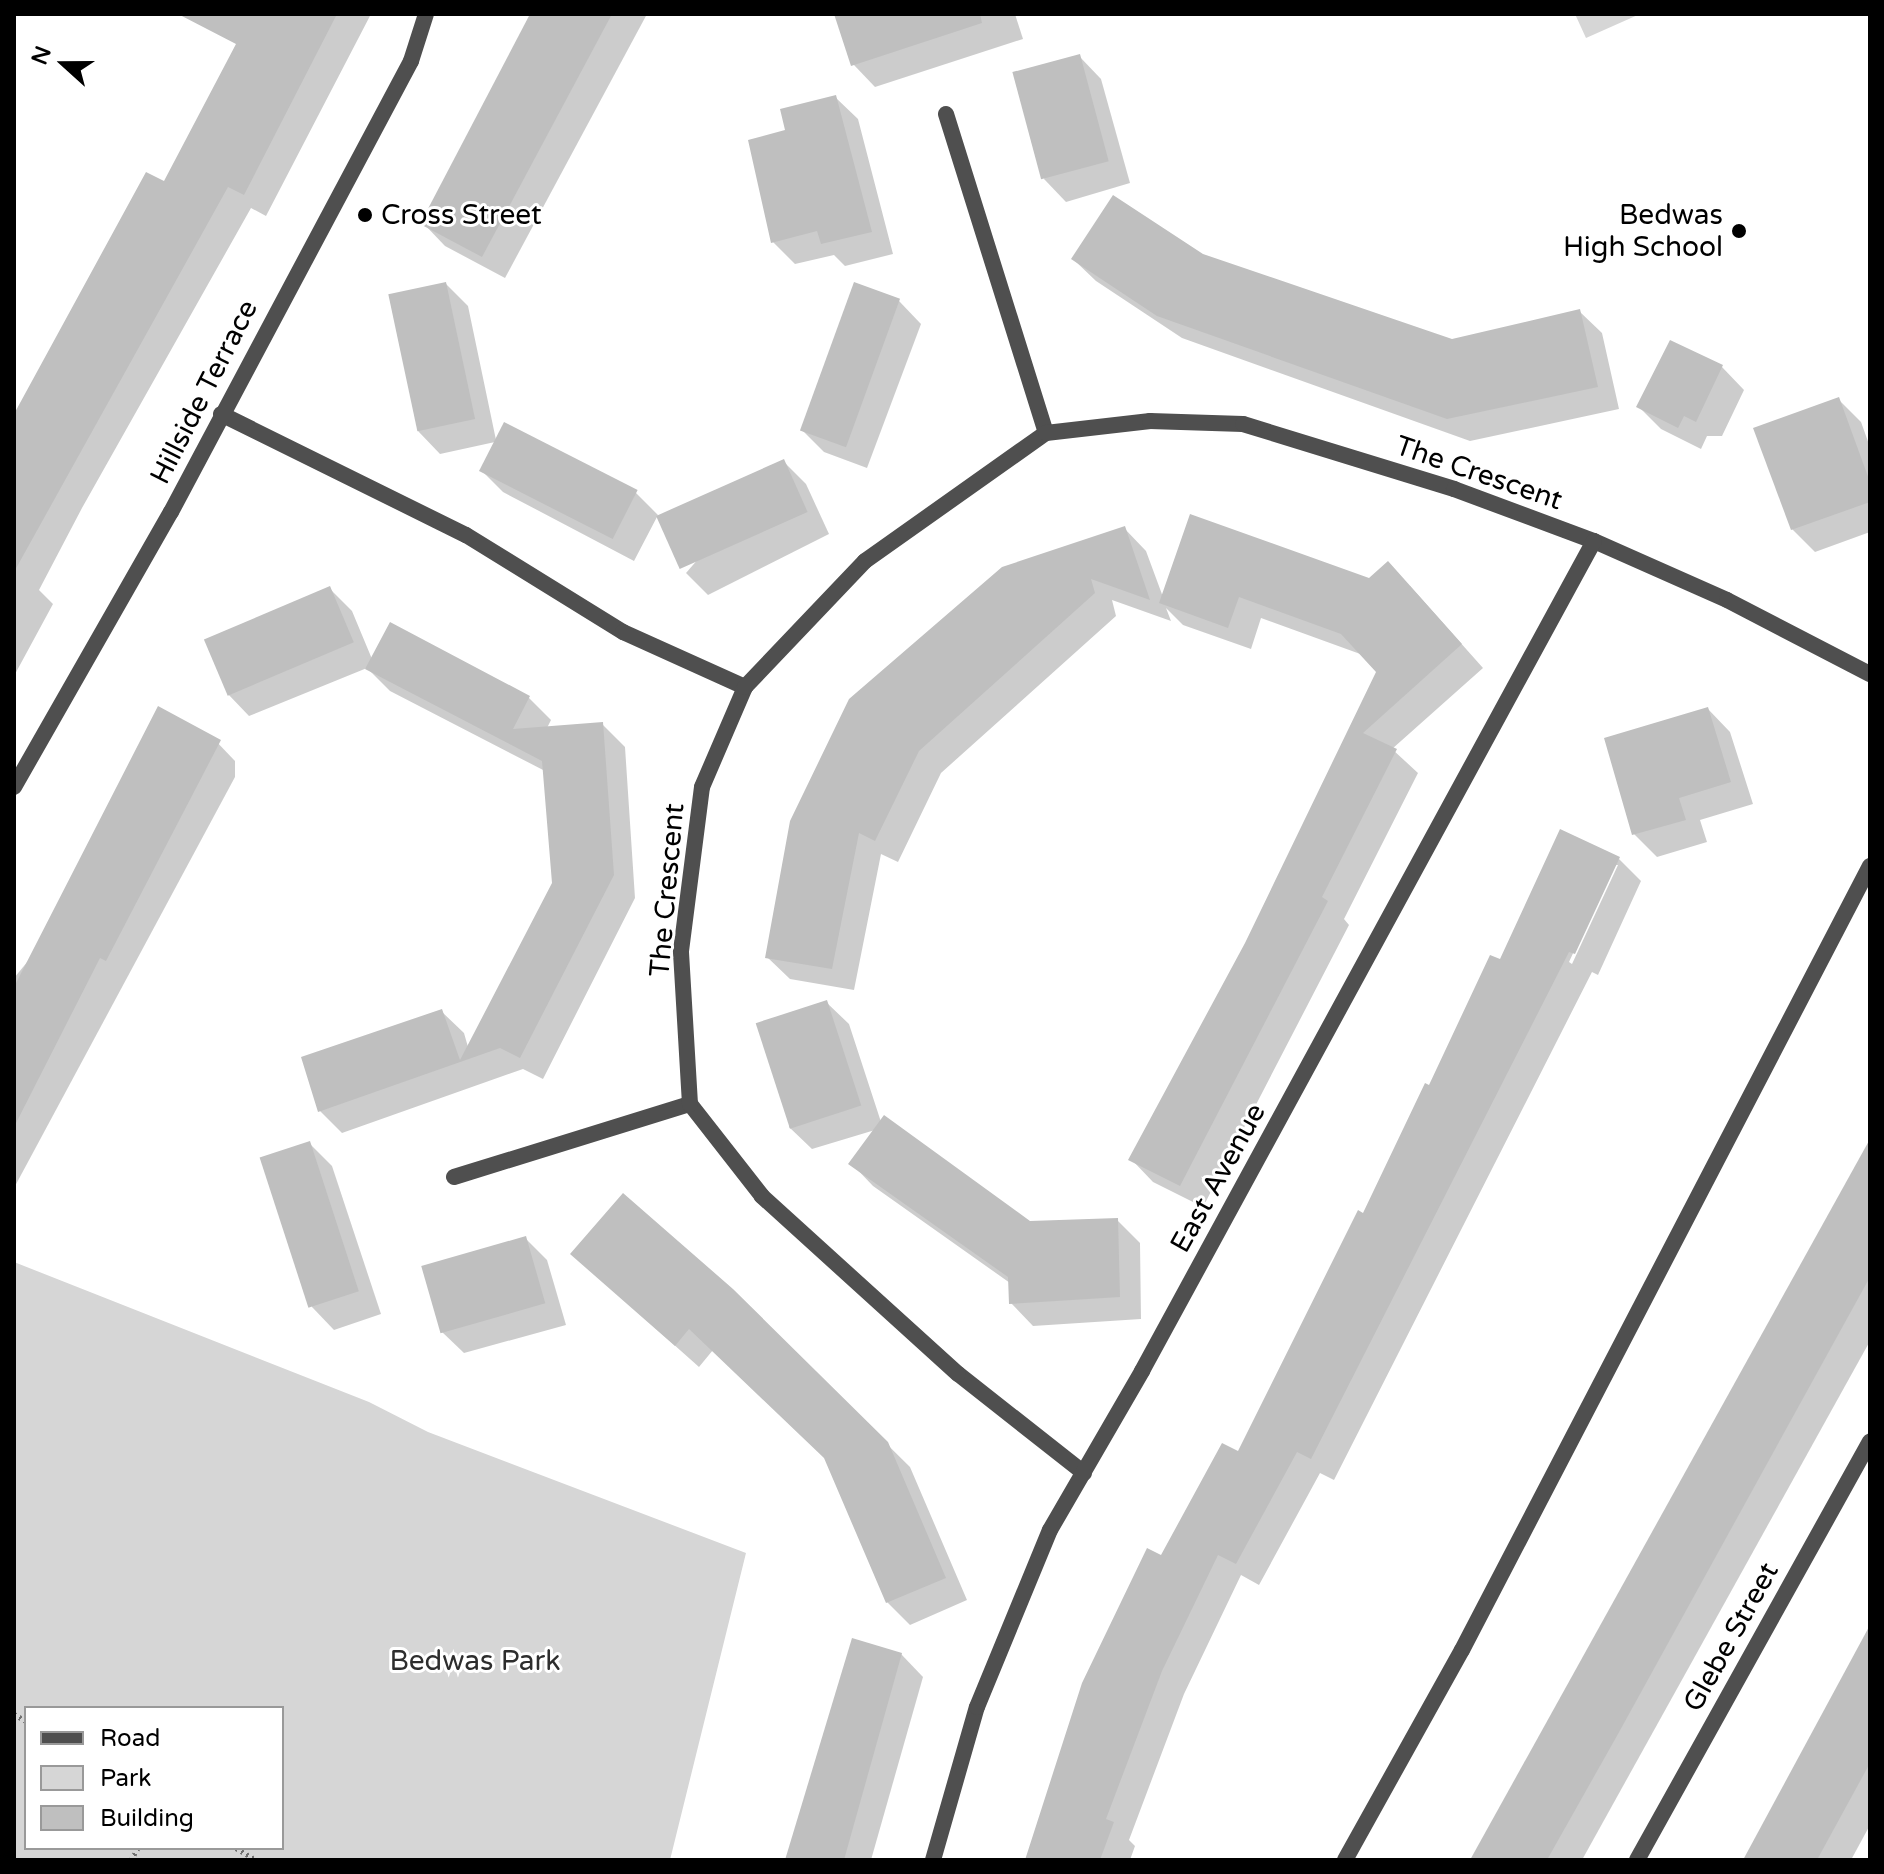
<!DOCTYPE html>
<html>
<head>
<meta charset="utf-8">
<style>
  body { margin:0 }
  #map { position:relative; width:1884px; height:1874px; overflow:hidden; background:#fff; font-family:"Varela Round",sans-serif }
  div>[style] { position:absolute }
  .green>* { inset:0; background:#d6d6d6 }
  .shadow>* { inset:0; background:#0003 }
  .building>* { inset:0; background:#bfbfbf; transform-origin:0 0 }
  .path>* { height:5px; margin-top:-2.5px; transform-origin:0; background:repeating-linear-gradient(90deg,#717171 0 2px,transparent 0 6px) }
  .service>* { height:16px; margin:-8px; padding:0 8px; transform-origin:8px; border-radius:8px; background:#4f4f4f }
  .minor>* { height:16px; margin:-8px; padding:0 8px; transform-origin:8px; border-radius:8px; background:#4f4f4f }
  .tertiary>* { height:16px; margin:-8px; padding:0 8px; transform-origin:8px; border-radius:8px; background:#4f4f4f }
  .dots>* { width:22px; height:22px; translate:-50% -50%; box-sizing:border-box; border:4px solid #fff; border-radius:50% }
  span { translate:-50% -50%; white-space:nowrap; text-align:center; line-height:1.15; -webkit-text-stroke:6px #fff; paint-order:stroke }
  .poi-label { font-size:28px; color:#000 }
  .left { translate:0 -50%; text-align:left }
  .right { translate:-100% -50%; text-align:right }
  .street-label { font-size:28px; color:#000 }
  .park-label { font-size:28px; color:#2d2d2d }
  .frame { position:absolute; inset:0; border:16px solid #000; pointer-events:none }
  .legend { position:absolute; left:24px; top:1706px; width:260px; height:144px; box-sizing:border-box; background:#fff; border:2px solid #999; margin:0; padding:10px 14px; list-style:none; font-size:24px; color:#000 }
  .legend li { display:flex; align-items:center; gap:16px; height:40px }
  .legend b { width:40px; border:2px solid #999 }
  .north { position:absolute; left:24px; top:24px; width:80px; height:80px; -webkit-text-stroke:6px #fff; paint-order:stroke; rotate:291deg; font-size:22px; font-weight:700; line-height:32px; text-align:center; color:#000 }
  .north::after { content:''; display:block; margin:auto; width:28px; height:36px; background:#000; clip-path:polygon(50% 0,100% 100%,50% 72%,0 100%) }
</style>
</head>
<body>
<div id="map">
  <div class="green">
    <div style="clip-path:polygon(1575px 14px,1640px 14px,1586px 38px)"></div>
    <div style="clip-path:polygon(evenodd,14px 1262px,369px 1402px,428px 1432px,746px 1553px,670px 1860px,14px 1860px,14px 1262px,26px 1708px,282px 1708px,282px 1848px,26px 1848px,26px 1708px)"></div>
  </div>
  <div class="shadow">
    <div style="clip-path:polygon(252px 14px,371px 14px,266px 216px,251px 208px,82px 508px,39px 590px,53px 604px,14px 676px,14px 418px,165px 184px)"></div>
    <div style="clip-path:polygon(534px 14px,647px 14px,505px 278px,445px 246px,423px 223px)"></div>
    <div style="clip-path:polygon(836px 14px,1015px 14px,1023px 39px,875px 87px,853px 64px)"></div>
    <div style="clip-path:polygon(1079px 56px,1101px 79px,1130px 183px,1066px 202px,1044px 179px)"></div>
    <div style="clip-path:polygon(835px 97px,858px 119px,893px 254px,845px 266px,834px 255px,795px 264px,773px 242px,787px 132px)"></div>
    <div style="clip-path:polygon(1202px 256px,1452px 341px,1579px 311px,1602px 333px,1619px 409px,1470px 441px,1182px 338px,1096px 281px,1073px 259px)"></div>
    <div style="clip-path:polygon(446px 284px,468px 306px,496px 440px,505px 424px,636px 493px,658px 515px,634px 561px,503px 492px,481px 470px,495px 442px,440px 454px,418px 431px)"></div>
    <div style="clip-path:polygon(899px 301px,921px 324px,867px 468px,824px 452px,802px 430px)"></div>
    <div style="clip-path:polygon(1671px 342px,1722px 367px,1744px 390px,1722px 436px,1707px 436px,1701px 449px,1661px 429px,1639px 407px)"></div>
    <div style="clip-path:polygon(1838px 399px,1861px 422px,1870px 447px,1870px 532px,1815px 552px,1792px 529px)"></div>
    <div style="clip-path:polygon(783px 461px,806px 484px,829px 534px,708px 595px,686px 573px)"></div>
    <div style="clip-path:polygon(1124px 528px,1146px 551px,1163px 597px,1370px 580px,1410px 586px,1483px 668px,1392px 749px,1418px 773px,1344px 919px,1349px 925px,1203px 1207px,1153px 1182px,1131px 1159px,1247px 944px,1378px 672px,1363px 655px,1261px 618px,1251px 649px,1183px 625px,1166px 608px,1171px 621px,1112px 600px,1116px 616px,941px 773px,898px 862px,881px 854px,854px 990px,790px 979px,767px 957px,792px 822px)"></div>
    <div style="clip-path:polygon(330px 589px,352px 611px,372px 659px,529px 698px,551px 720px,547px 728px,602px 724px,625px 747px,635px 898px,543px 1079px,523px 1069px,342px 1133px,320px 1111px,441px 1011px,464px 1033px,468px 1047px,554px 883px,545px 771px,390px 691px,367px 668px,249px 716px,227px 693px)"></div>
    <div style="clip-path:polygon(1708px 709px,1730px 732px,1753px 804px,1700px 820px,1707px 842px,1657px 857px,1634px 834px)"></div>
    <div style="clip-path:polygon(213px 738px,235px 761px,235px 777px,14px 1188px,14px 978px)"></div>
    <div style="clip-path:polygon(evenodd,1619px 859px,1641px 881px,1598px 975px,1592px 972px,1334px 1480px,1320px 1473px,1259px 1585px,1241px 1575px,1184px 1694px,1129px 1840px,1135px 1846px,1130px 1860px,1026px 1860px,1161px 1558px,1239px 1454px,1500px 962px,1619px 859px,1614px 865px,1618px 865px,1572px 964px,1569px 962px,1614px 865px)"></div>
    <div style="clip-path:polygon(826px 1002px,849px 1024px,881px 1122px,1030px 1223px,1117px 1220px,1140px 1243px,1141px 1319px,1033px 1326px,1011px 1303px,1010px 1283px,873px 1186px,851px 1163px,875px 1130px,812px 1149px,789px 1127px)"></div>
    <div style="clip-path:polygon(1870px 1142px,1870px 1341px,1582px 1860px,1472px 1860px)"></div>
    <div style="clip-path:polygon(310px 1144px,332px 1166px,381px 1314px,334px 1330px,312px 1307px)"></div>
    <div style="clip-path:polygon(525px 1238px,547px 1260px,566px 1325px,464px 1353px,441px 1331px)"></div>
    <div style="clip-path:polygon(572px 1254px,731px 1290px,910px 1467px,967px 1600px,910px 1625px,887px 1602px,827px 1459px,713px 1350px,699px 1367px)"></div>
    <div style="clip-path:polygon(1870px 1631px,1870px 1825px,1851px 1860px,1746px 1860px)"></div>
    <div style="clip-path:polygon(901px 1654px,923px 1677px,871px 1860px,788px 1860px)"></div>
  </div>
  <div class="building">
    <div style="clip-path:polygon(178px 14px,337px 14px,244px 195px,228px 187px,14px 572px,14px 414px,146px 172px,164px 181px,236px 44px)"></div>
    <div style="clip-path:polygon(530px 14px,612px 14px,482px 257px,420px 224px)"></div>
    <div style="clip-path:polygon(834px 14px,980px 14px,982px 23px,851px 66px)"></div>
    <div style="left:1080px;top:54px;width:111px;height:70px;rotate:75deg"></div>
    <div style="clip-path:polygon(836px 95px,872px 232px,821px 244px,817px 231px,771px 243px,748px 140px,785px 130px,780px 109px)"></div>
    <div style="clip-path:polygon(1113px 195px,1203px 254px,1452px 339px,1580px 309px,1598px 387px,1447px 419px,1157px 316px,1071px 259px)"></div>
    <div style="left:446px;top:282px;width:140px;height:59px;rotate:78deg"></div>
    <div style="left:854px;top:282px;width:49px;height:158px;rotate:20deg"></div>
    <div style="clip-path:polygon(1670px 340px,1723px 365px,1696px 422px,1684px 416px,1678px 428px,1636px 407px)"></div>
    <div style="clip-path:polygon(1839px 397px,1870px 482px,1870px 502px,1791px 530px,1753px 428px)"></div>
    <div style="left:504px;top:422px;width:150px;height:55px;rotate:27deg"></div>
    <div style="left:784px;top:459px;width:58px;height:140px;rotate:66deg"></div>
    <div style="clip-path:polygon(1190px 514px,1369px 578px,1388px 561px,1462px 644px,1363px 733px,1397px 749px,1322px 897px,1328px 901px,1180px 1186px,1128px 1160px,1245px 943px,1376px 672px,1341px 634px,1239px 597px,1228px 628px,1159px 603px)"></div>
    <div style="clip-path:polygon(1125px 526px,1150px 600px,1091px 579px,1095px 593px,919px 751px,875px 841px,859px 833px,832px 969px,765px 958px,790px 821px,849px 699px,1002px 567px)"></div>
    <div style="left:330px;top:586px;width:61px;height:137px;rotate:67deg"></div>
    <div style="clip-path:polygon(390px 622px,530px 696px,513px 729px,603px 722px,614px 875px,520px 1058px,500px 1048px,318px 1112px,301px 1057px,442px 1009px,460px 1060px,552px 883px,542px 761px,365px 669px)"></div>
    <div style="clip-path:polygon(158px 706px,221px 740px,106px 961px,100px 958px,14px 1127px,14px 987px)"></div>
    <div style="clip-path:polygon(1708px 707px,1731px 782px,1679px 798px,1686px 820px,1632px 835px,1604px 738px)"></div>
    <div style="clip-path:polygon(1560px 829px,1620px 857px,1575px 954px,1569px 952px,1311px 1459px,1297px 1452px,1236px 1564px,1218px 1555px,1162px 1671px,1106px 1819px,1114px 1822px,1100px 1860px,1025px 1860px,1082px 1683px,1147px 1548px,1161px 1555px,1222px 1443px,1238px 1451px,1358px 1210px,1363px 1213px,1425px 1083px,1429px 1085px,1490px 955px,1500px 959px)"></div>
    <div style="left:827px;top:1000px;width:111px;height:75px;rotate:72deg"></div>
    <div style="clip-path:polygon(884px 1115px,1030px 1221px,1118px 1218px,1120px 1297px,1009px 1304px,1008px 1277px,848px 1164px)"></div>
    <div style="clip-path:polygon(1870px 1139px,1870px 1277px,1618px 1734px,1547px 1860px,1470px 1860px)"></div>
    <div style="left:310px;top:1141px;width:158px;height:53px;rotate:72deg"></div>
    <div style="clip-path:polygon(623px 1193px,733px 1289px,888px 1442px,946px 1578px,886px 1603px,824px 1458px,689px 1329px,675px 1346px,570px 1254px)"></div>
    <div style="left:526px;top:1236px;width:70px;height:109px;rotate:74deg"></div>
    <div style="clip-path:polygon(1870px 1625px,1870px 1763px,1817px 1860px,1743px 1860px)"></div>
    <div style="clip-path:polygon(852px 1638px,902px 1653px,844px 1860px,785px 1860px)"></div>
  </div>
  <div class="path">
    <div style="left:14px;top:1714px;width:14px;rotate:30deg"></div>
    <div style="left:236px;top:1848px;width:24px;rotate:30deg"></div>
    <div style="left:131px;top:1860px;width:14px;rotate:-60deg"></div>
  </div>
  <div class="service">
    <div style="left:1345px;top:1860px;width:240px;rotate:-60.9deg"></div>
    <div style="left:1462px;top:1650px;width:884px;rotate:-62.51deg"></div>
  </div>
  <div class="minor">
    <div style="left:946px;top:114px;width:334px;rotate:72.6deg"></div>
    <div style="left:221px;top:414px;width:273px;rotate:26.3deg"></div>
    <div style="left:466px;top:535px;width:185px;rotate:31.7deg"></div>
    <div style="left:623px;top:632px;width:134px;rotate:24.3deg"></div>
    <div style="left:454px;top:1177px;width:247px;rotate:-17.2deg"></div>
    <div style="left:1084px;top:1473px;width:160px;rotate:-141.8deg"></div>
    <div style="left:958px;top:1374px;width:265px;rotate:-137.8deg"></div>
    <div style="left:762px;top:1196px;width:117px;rotate:-128deg"></div>
    <div style="left:690px;top:1104px;width:153px;rotate:-93.4deg"></div>
    <div style="left:681px;top:951px;width:165px;rotate:-82.7deg"></div>
    <div style="left:702px;top:787px;width:109px;rotate:-66.7deg"></div>
    <div style="left:745px;top:687px;width:174px;rotate:-46.4deg"></div>
    <div style="left:865px;top:561px;width:222px;rotate:-35.3deg"></div>
    <div style="left:1046px;top:433px;width:105px;rotate:-6.6deg"></div>
    <div style="left:1150px;top:421px;width:93px;rotate:1.8deg"></div>
    <div style="left:1243px;top:424px;width:221px;rotate:17.1deg"></div>
    <div style="left:1454px;top:489px;width:149px;rotate:20.4deg"></div>
    <div style="left:1594px;top:541px;width:145px;rotate:23.9deg"></div>
    <div style="left:1727px;top:600px;width:161px;rotate:27.4deg"></div>
    <div style="left:933px;top:1860px;width:159px;rotate:-74deg"></div>
    <div style="left:977px;top:1707px;width:191px;rotate:-67.6deg"></div>
    <div style="left:1050px;top:1530px;width:184px;rotate:-59.9deg"></div>
    <div style="left:1142px;top:1371px;width:945px;rotate:-61.43deg"></div>
    <div style="left:1637px;top:1860px;width:479px;rotate:-60.9deg"></div>
  </div>
  <div class="tertiary">
    <div style="left:14px;top:787px;width:317px;rotate:-60.3deg"></div>
    <div style="left:171px;top:512px;width:511px;rotate:-61.98deg"></div>
    <div style="left:411px;top:61px;width:49px;rotate:-72.3deg"></div>
  </div>
  <div class="dots">
    <div style="left:365px;top:215px;background:#000"></div>
    <div style="left:1739px;top:231px;background:#000"></div>
  </div>
  <div class="poi-label">
    <span class="left" style="left:381px;top:215px">Cross Street</span>
    <span class="right" style="left:1723px;top:231px">Bedwas<br>High School</span>
  </div>
  <div class="street-label">
    <span style="left:204px;top:392px;rotate:-63deg">Hillside Terrace</span>
    <span style="left:1479px;top:473px;rotate:19deg">The Crescent</span>
    <span style="left:667px;top:890px;rotate:-85deg">The Crescent</span>
    <span style="left:1218px;top:1178px;rotate:-61deg">East Avenue</span>
    <span style="left:1731px;top:1637px;rotate:-61deg">Glebe Street</span>
  </div>
  <div class="park-label">
    <span style="left:475px;top:1661px">Bedwas Park</span>
  </div>
  <div class="frame"></div>
  <ul class="legend">
  <li><b style="height:10px;background:#4f4f4f"></b>Road</li>
  <li><b style="height:22px;background:#d6d6d6"></b>Park</li>
  <li><b style="height:22px;background:#bfbfbf"></b>Building</li>
  </ul>
  <div class="north">N</div>
</div>
</body>
</html>
